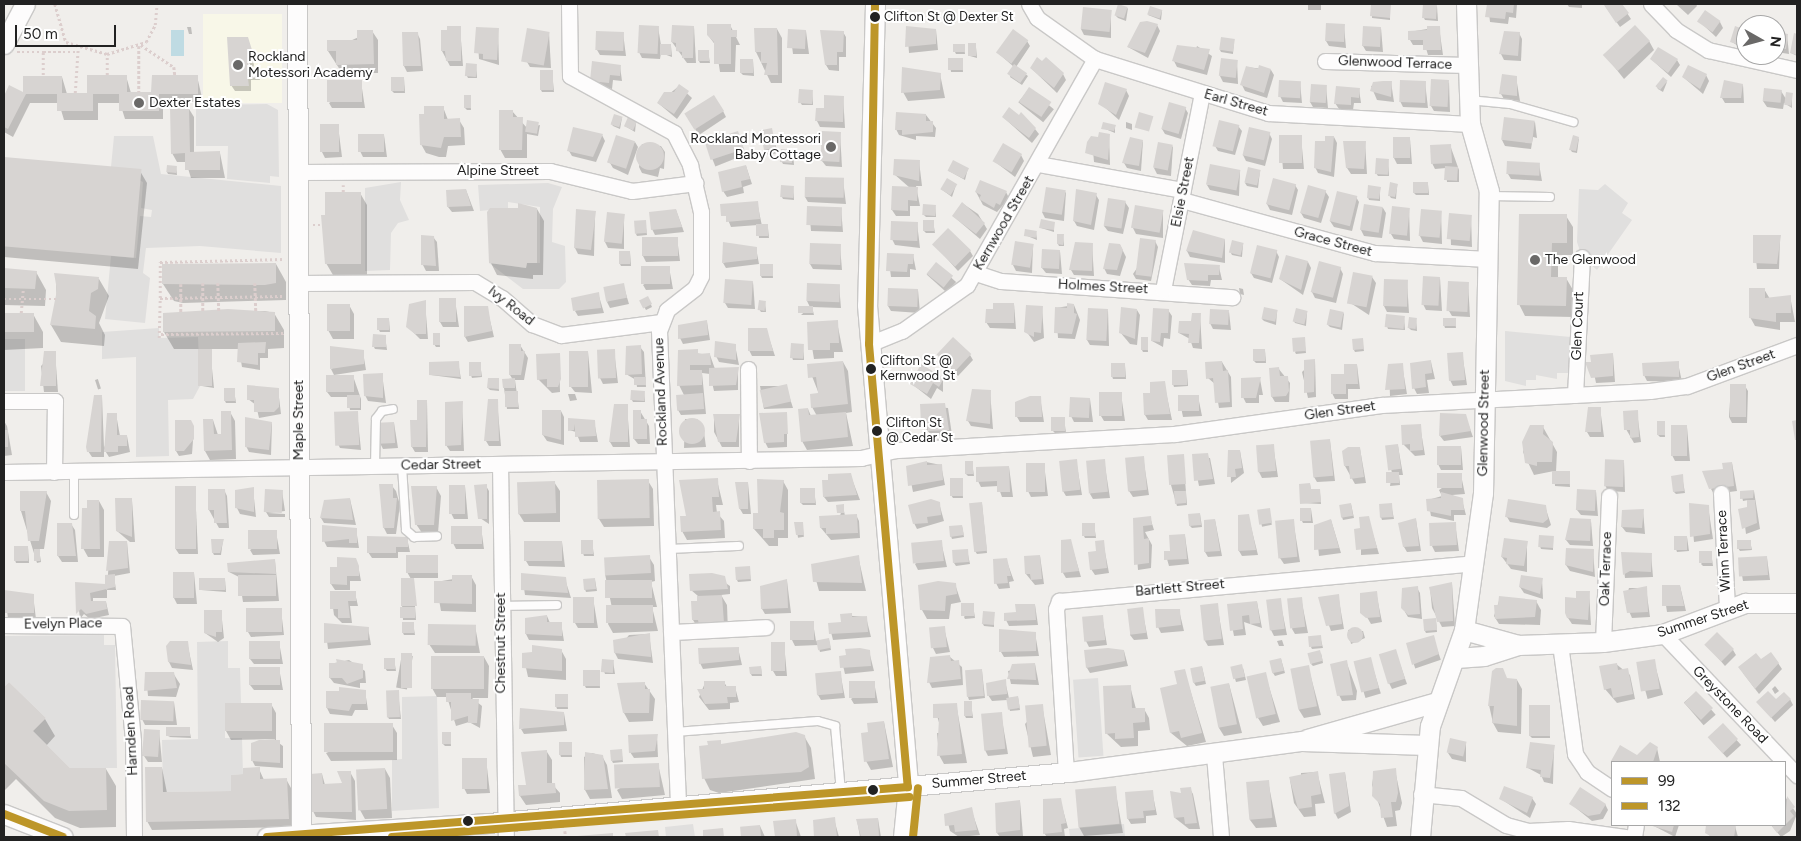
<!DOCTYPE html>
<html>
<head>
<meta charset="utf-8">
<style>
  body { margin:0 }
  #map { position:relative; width:1801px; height:841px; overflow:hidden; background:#f0eeeb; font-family:Figtree,sans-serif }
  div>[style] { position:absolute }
  .education>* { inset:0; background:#f8f7e8; transform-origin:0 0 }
  .parking>* { inset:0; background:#e0dfde; transform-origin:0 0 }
  .water>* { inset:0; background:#bfdbe3; transform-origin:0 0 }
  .shadow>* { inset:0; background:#0003; transform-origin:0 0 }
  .building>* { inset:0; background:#d7d4d2; transform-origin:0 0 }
  .round { border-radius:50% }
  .path>* { height:2.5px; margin-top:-1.25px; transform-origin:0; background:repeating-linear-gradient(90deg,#dccecd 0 2.5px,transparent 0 5px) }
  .roads { filter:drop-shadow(1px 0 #c9c8c7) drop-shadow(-1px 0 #c9c8c7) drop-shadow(0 1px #c9c8c7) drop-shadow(0 -1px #c9c8c7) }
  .service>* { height:8px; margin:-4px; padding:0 4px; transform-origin:4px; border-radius:4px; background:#fdfcfc }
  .minor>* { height:15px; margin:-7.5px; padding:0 7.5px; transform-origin:7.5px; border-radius:7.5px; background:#fdfcfc }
  .tertiary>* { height:19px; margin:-9.5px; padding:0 9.5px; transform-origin:9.5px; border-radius:9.5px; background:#fdfcfc }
  .bus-1>* { height:8px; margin:-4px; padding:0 4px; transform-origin:4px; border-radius:4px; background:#bd9629 }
  .bus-2>* { height:8px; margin:-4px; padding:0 4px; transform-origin:4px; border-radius:4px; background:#bd9629 }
  .dots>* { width:14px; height:14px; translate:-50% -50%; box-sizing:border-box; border:2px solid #fff; border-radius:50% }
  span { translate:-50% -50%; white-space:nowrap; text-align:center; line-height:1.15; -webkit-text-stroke:4px #fff; paint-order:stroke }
  .bus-label { font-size:13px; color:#222 }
  .left { translate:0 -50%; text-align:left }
  .poi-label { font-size:14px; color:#222 }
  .right { translate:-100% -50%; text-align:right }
  .street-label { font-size:14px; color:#222 }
  .frame { position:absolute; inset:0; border:5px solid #222; pointer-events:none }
  .legend { position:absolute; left:1611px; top:761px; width:175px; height:65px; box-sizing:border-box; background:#fff; border:1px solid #a7a7a7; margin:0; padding:6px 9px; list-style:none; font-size:15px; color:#222 }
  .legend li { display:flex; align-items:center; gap:10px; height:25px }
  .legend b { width:25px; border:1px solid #a7a7a7 }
  .north { position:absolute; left:1736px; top:15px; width:50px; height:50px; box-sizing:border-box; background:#fff; border:1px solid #a7a7a7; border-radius:50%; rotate:97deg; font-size:14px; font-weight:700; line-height:20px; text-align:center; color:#222 }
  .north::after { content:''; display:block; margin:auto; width:18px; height:22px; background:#6a6968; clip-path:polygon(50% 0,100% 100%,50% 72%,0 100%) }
  .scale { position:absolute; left:15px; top:25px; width:101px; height:22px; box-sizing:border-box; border:2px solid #222; border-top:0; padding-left:6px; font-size:15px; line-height:18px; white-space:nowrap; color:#222; -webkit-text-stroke:4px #fff; paint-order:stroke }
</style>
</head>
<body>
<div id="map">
  <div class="education">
    <div style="left:203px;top:14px;width:79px;height:89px"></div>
  </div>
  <div class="parking">
    <div style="clip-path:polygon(267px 104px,278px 110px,279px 177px,270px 176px,270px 183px,227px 179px,228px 146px,196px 146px,196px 105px)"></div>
    <div style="clip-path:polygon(114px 136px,153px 136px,161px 174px,281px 186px,281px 253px,200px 246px,146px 248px,143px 273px,150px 278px,145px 323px,105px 319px,111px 256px,136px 258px,140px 216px,151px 217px,152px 210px,141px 208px,143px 182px,111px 167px)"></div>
    <div style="clip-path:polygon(401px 182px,400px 200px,409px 220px,398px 223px,391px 233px,390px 270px,365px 271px,365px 188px)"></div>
    <div style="clip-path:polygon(548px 183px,562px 187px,553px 209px,552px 242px,565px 246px,566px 282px,559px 289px,523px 289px,489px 263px,526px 268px,527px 263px,540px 263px,540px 207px,508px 202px,508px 208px,480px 211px,478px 185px)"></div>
    <div style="clip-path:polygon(1605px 184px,1628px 203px,1622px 213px,1632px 220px,1597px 270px,1582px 257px,1577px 242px,1579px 189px,1598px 190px)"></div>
    <div style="clip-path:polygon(159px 328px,159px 338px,198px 337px,200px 386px,193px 399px,168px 400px,169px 456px,136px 457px,136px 357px,102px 359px,102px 332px)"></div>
    <div style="clip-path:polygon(1505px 331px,1571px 337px,1570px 373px,1557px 373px,1557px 379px,1536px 375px,1536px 380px,1526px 380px,1526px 386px,1505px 381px)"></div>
    <div style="left:4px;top:339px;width:21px;height:52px"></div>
    <div style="clip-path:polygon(104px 635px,104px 645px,115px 645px,117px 768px,70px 768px,33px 731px,46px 718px,9px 682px,4px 687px,4px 636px)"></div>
    <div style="clip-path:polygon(228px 641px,228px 668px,240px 668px,241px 703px,225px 704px,225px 738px,242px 738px,243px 774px,231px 775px,231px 791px,163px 792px,162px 740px,198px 739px,197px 642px)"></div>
    <div style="left:1098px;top:678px;width:78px;height:25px;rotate:86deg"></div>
    <div style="clip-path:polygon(437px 696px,439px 808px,392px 811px,392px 760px,402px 759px,402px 697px)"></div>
    <div style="clip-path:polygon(693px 824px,695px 837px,666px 837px,665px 827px)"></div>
    <div style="clip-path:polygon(1124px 824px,1125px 837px,1070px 837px,1069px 829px)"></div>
  </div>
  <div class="water">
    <div style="left:171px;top:30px;width:13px;height:26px"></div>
  </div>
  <div class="shadow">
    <div style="left:1308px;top:4px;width:13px;height:6px"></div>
    <div style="clip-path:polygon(1372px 4px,1390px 5px,1390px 20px,1372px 18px)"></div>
    <div style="clip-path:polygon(1488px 4px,1517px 4px,1516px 18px,1509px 17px,1508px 24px,1490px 22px)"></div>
    <div style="clip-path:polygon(1567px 4px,1582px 4px,1582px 8px,1569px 7px)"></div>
    <div style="clip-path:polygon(1621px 4px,1631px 19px,1620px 27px,1605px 6px)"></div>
    <div style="clip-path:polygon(1676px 4px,1696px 4px,1697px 6px,1688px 15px)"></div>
    <div style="clip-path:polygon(1437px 6px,1438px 21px,1425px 20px,1424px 18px)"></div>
    <div style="clip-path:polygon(1128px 8px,1126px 21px,1118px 18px,1116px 16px)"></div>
    <div style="clip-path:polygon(1162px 11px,1161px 20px,1148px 15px)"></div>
    <div style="clip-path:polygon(1111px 12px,1111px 38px,1084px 35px,1081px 29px)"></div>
    <div style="clip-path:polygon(1699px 21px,1720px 22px,1723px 28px,1716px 37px)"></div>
    <div style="clip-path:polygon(1140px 24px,1157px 25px,1160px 31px,1148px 58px,1128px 47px)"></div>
    <div style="clip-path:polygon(730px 25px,740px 45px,736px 45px,735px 72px,720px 72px,716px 46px,708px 35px)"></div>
    <div style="clip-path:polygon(1344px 26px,1346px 48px,1329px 46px,1326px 41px)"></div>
    <div style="clip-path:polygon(187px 27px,191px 27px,192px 34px,189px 34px)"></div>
    <div style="clip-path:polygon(460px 27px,463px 66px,450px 66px,442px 51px)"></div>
    <div style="clip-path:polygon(658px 27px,661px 45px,671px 46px,672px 57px,661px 53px,660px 59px,642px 58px,639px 52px)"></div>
    <div style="clip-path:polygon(694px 27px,696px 63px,687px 63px,672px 42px)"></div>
    <div style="clip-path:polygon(907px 27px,936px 30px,938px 50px,909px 53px)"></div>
    <div style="clip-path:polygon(1439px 27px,1443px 55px,1428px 55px,1425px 45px,1413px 45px,1410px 40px,1409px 32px)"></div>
    <div style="clip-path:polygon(1381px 28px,1383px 52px,1366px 51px,1363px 46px)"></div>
    <div style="clip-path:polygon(477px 29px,498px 29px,499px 65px,479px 59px)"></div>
    <div style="clip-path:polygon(777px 29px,782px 38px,782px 83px,771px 83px,756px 52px)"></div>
    <div style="clip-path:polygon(372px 31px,378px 40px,378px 73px,342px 73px,328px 51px)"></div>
    <div style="clip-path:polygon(790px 31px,806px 31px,809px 54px,793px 54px)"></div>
    <div style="clip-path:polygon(1746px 31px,1746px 51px,1732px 42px)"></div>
    <div style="clip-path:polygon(822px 32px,843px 32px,846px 37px,846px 57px,839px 57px,839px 71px,829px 70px,826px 65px)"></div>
    <div style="clip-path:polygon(1505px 32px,1519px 33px,1522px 39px,1521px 61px,1504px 60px,1501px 54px)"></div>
    <div style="clip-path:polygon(403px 33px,417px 33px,420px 39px,423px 71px,407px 72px,404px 66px)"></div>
    <div style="clip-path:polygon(549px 33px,551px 68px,530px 67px,527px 62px)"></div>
    <div style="clip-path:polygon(623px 33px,626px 56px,600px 55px,597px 50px)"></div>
    <div style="clip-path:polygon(1776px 33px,1787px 35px,1789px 54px,1776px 52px)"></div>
    <div style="clip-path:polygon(1795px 34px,1797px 35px,1797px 56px,1791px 53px)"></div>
    <div style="clip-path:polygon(247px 38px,254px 65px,251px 72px,258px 72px,260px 80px,251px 80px,251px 91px,235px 91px,231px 85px)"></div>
    <div style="clip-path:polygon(1234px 40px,1233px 54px,1221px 52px,1220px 50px)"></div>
    <div style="clip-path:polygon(1027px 41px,1030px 46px,1016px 67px,1028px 76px,1022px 85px,1010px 77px,1014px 67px,998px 53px)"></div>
    <div style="clip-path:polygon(1649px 41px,1654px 50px,1624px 79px,1605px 55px)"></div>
    <div style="clip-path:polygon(970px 44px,976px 47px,977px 58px,970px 56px)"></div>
    <div style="clip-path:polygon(964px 45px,965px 54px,956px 54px,955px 52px)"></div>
    <div style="clip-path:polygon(1197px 46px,1212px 56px,1207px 75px,1177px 67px,1174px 61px,1195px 52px)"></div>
    <div style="clip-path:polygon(708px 51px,710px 63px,700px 63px,699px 61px)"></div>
    <div style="clip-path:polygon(949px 59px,962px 59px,963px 72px,951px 72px)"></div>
    <div style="clip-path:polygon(1651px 59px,1677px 60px,1680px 65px,1671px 77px)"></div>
    <div style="clip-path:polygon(753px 60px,754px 76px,743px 75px,741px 73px)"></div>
    <div style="clip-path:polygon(1237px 61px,1238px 84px,1223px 82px,1220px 76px)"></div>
    <div style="clip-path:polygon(476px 65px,477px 78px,468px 78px,467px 76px)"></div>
    <div style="clip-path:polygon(620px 66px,622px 81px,613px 80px,612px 89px,594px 86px,591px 81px)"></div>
    <div style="clip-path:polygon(1247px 67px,1271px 70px,1274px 75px,1267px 98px,1245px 91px,1242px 85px)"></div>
    <div style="clip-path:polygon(904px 68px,940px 74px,945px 98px,908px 101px,903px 92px)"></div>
    <div style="clip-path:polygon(1031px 68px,1063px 74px,1066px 80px,1057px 93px)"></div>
    <div style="clip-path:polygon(552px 71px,554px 92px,542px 92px,541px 90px)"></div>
    <div style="clip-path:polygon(1706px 75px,1709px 81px,1703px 94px,1683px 77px)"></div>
    <div style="clip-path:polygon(126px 76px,131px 93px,153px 93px,197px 76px,203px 102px,163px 102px,163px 119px,125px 119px,120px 103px,98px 103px,98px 120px,64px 120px,59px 103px,30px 103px,13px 137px,4px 132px,4px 98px,9px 87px,24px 94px,62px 77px,67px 94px,88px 94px)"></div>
    <div style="clip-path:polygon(1516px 77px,1520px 101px,1504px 99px,1501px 94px)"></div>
    <div style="clip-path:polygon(404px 78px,405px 93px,394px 93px,392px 91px)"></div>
    <div style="clip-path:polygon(361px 82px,365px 108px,332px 108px,329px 103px)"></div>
    <div style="clip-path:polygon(1300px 82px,1302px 103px,1283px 102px,1280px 96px)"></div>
    <div style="clip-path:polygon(1391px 82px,1394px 102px,1377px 100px,1371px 86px)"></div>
    <div style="clip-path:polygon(1425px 82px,1428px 108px,1403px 107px,1400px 101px)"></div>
    <div style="clip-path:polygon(1449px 82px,1450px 112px,1434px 111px,1431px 106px)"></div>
    <div style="clip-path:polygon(1667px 82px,1663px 92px,1658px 89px,1657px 87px)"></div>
    <div style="clip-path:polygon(1743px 85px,1744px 103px,1725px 103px,1722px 98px)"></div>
    <div style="clip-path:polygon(679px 86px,692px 98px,677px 119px,658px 103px)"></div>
    <div style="clip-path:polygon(1326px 87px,1328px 108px,1313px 107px,1310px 102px)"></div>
    <div style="left:1029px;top:89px;width:32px;height:17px;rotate:39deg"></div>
    <div style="clip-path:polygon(1359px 89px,1361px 103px,1354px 103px,1353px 110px,1339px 109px,1335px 103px)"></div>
    <div style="clip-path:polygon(1126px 90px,1129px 96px,1119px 120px,1100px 103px)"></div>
    <div style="clip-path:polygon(812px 91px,813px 105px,802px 105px,800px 102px)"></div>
    <div style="clip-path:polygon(1781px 91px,1786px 99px,1792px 94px,1792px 108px,1784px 103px,1783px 109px,1767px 107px,1763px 101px)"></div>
    <div style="clip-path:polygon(470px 96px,471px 110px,467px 110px,465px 108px)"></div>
    <div style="clip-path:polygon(843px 97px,845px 128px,820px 127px,817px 121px,825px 109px)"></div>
    <div style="clip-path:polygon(443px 107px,448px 120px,459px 120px,464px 128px,465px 145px,448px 146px,446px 157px,439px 157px,426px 153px,421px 144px)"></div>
    <div style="clip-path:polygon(1185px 108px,1188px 113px,1181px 139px,1165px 134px,1162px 129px)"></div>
    <div style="clip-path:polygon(189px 109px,194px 117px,194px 153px,220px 153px,225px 178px,191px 178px,186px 162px,177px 162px,172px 153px)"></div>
    <div style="clip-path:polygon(512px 111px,527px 128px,540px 125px,538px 136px,527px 134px,527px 158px,505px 158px,500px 149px)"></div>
    <div style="clip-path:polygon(723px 111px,726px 117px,699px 135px,686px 115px)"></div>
    <div style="clip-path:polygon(926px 115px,936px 128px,935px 137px,916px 136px,916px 140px,899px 135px,896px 129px)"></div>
    <div style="clip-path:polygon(1003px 117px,1035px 129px,1039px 134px,1032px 143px)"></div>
    <div style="clip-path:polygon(622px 118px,620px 129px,613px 126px,611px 123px)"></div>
    <div style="clip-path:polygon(636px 122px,635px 132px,625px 126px)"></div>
    <div style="clip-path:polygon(1126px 122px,1132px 124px,1132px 130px,1126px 128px)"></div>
    <div style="clip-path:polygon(1535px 122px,1537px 138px,1533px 137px,1531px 149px,1505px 146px,1502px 140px)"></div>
    <div style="clip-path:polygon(338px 126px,342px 157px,325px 158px,322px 152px)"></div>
    <div style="clip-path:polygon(1115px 126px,1115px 133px,1103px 128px)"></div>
    <div style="clip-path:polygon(1238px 126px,1242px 131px,1235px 155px,1218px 151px,1215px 146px)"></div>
    <div style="clip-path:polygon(771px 130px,778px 153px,768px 155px,765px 150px)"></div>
    <div style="left:737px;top:132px;width:24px;height:33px;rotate:68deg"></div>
    <div style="clip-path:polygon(840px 133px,842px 167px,826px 166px,822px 161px)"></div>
    <div style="clip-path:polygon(1269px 133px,1272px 139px,1265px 166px,1246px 161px,1243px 155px)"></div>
    <div style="clip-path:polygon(384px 135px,387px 157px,363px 157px,360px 151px)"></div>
    <div style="clip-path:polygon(602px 135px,605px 141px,596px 162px,572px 156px,569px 151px)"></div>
    <div style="clip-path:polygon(1109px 135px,1110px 165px,1094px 162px,1092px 138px)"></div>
    <div style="clip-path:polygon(1280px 136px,1301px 137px,1304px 169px,1283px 169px)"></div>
    <div style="clip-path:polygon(1334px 137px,1337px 143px,1334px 177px,1318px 173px,1315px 167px,1326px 142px)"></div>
    <div style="clip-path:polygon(1579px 138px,1577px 153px,1572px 152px,1570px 149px)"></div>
    <div style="clip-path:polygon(1410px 139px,1412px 164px,1397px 164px,1394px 158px)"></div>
    <div style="clip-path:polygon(1143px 141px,1141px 171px,1127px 168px,1124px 163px)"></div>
    <div style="clip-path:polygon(635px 142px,638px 147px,628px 175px,613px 168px,610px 163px)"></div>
    <div style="clip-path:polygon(1365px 142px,1367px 174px,1351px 174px,1347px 168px)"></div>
    <div style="clip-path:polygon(642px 144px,661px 146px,665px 152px,664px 169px,660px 168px,658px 177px,642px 173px,639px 167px)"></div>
    <div style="clip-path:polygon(1450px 145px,1459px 170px,1459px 182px,1447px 182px,1446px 168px,1435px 169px,1432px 163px)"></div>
    <div style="clip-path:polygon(1173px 146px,1171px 176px,1157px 174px,1154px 168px)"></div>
    <div style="clip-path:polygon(793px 151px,794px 165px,783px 164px,782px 162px)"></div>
    <div style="clip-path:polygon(1021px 155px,1024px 161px,1015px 177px,994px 161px)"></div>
    <div style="clip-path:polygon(4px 158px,140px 171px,147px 183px,138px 269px,4px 257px)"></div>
    <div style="clip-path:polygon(1388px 160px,1389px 176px,1378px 176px,1376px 173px)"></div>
    <div style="clip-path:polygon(919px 161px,922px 186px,916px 186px,920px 206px,910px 206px,910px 216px,896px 216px,892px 210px,910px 188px,894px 174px)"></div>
    <div style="clip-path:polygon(1539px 164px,1542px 181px,1511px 179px,1508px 174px)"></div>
    <div style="clip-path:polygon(746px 166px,752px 184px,743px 187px,744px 193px,727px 197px,723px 191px)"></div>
    <div style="clip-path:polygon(176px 167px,177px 175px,168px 174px,167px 172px)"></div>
    <div style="clip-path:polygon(968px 168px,965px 180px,949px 171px)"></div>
    <div style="clip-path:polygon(1240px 171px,1239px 196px,1210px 190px,1207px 185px)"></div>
    <div style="clip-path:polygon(1260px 171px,1258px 188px,1247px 186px,1245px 183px)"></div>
    <div style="clip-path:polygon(843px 180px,846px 204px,808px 202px,805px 197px)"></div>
    <div style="clip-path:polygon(1428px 184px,1429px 195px,1416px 195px,1414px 193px)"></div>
    <div style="clip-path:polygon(956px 185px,952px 197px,941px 189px)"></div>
    <div style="clip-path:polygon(1295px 185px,1298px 190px,1292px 215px,1270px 210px,1267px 204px)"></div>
    <div style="clip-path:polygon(1397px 185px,1396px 199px,1391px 198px,1389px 195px)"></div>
    <div style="clip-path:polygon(793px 187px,794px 200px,783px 199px,782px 197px)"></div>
    <div style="clip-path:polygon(1380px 188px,1380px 201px,1369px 200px,1368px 197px)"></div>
    <div style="clip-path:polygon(466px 190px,474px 211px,452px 212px,448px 207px)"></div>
    <div style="clip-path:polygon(1325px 191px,1329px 197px,1321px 223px,1304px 218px,1301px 213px)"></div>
    <div style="clip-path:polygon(976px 192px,1006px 192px,1009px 198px,997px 212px,983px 205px)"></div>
    <div style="clip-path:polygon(1066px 192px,1064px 221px,1045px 218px,1042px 212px)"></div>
    <div style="clip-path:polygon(360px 193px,367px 205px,367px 275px,333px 275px,326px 263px,326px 216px)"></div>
    <div style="clip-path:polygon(1096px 195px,1099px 200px,1094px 230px,1077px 226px,1074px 221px)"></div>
    <div style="clip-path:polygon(1356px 197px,1359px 202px,1352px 231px,1334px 227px,1330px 221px)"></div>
    <div style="clip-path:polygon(757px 202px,762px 226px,768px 228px,769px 238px,759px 238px,758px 225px,731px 227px,722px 205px)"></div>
    <div style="clip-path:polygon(1125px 202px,1129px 208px,1123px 234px,1108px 231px,1104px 226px)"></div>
    <div style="clip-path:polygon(962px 203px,978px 214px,987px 229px,980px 239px,953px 216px)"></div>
    <div style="clip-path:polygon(1365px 205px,1383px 208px,1386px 213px,1382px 238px,1364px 236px,1361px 230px)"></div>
    <div style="clip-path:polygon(935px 206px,936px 217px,926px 217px,924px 215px)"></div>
    <div style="clip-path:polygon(809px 207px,841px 208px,843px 232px,811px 231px)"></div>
    <div style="clip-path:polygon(537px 209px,544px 221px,543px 275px,533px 275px,533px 279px,497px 275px,491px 263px)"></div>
    <div style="clip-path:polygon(1409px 209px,1410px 241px,1394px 239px,1391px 234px)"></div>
    <div style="clip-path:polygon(676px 210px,684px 232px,655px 235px,652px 229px)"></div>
    <div style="clip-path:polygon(1163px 211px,1163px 238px,1136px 234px,1133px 228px)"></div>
    <div style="clip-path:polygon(595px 212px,594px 256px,578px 254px,575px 248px)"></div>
    <div style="clip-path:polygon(1441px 212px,1442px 244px,1423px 242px,1420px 236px)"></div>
    <div style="clip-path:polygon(1450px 214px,1471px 216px,1472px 247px,1451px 245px)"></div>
    <div style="clip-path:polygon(624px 215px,624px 249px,608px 248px,605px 242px)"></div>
    <div style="clip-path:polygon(1566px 216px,1573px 227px,1573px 255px,1558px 255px,1558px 278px,1566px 278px,1573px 290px,1573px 317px,1525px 316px,1519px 304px)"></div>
    <div style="clip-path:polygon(645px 221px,647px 235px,637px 236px,636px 234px)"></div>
    <div style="clip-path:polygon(933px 221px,935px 233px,926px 233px,924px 231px)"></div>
    <div style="clip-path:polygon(917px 223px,920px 248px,895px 245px,892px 239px)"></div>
    <div style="clip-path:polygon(1054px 223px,1054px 232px,1041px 228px)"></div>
    <div style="clip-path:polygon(1036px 232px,1037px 240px,1025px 235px)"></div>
    <div style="clip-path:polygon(1194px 232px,1225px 240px,1225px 263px,1190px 257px,1187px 251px)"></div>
    <div style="clip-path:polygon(1063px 235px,1064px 246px,1059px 246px,1058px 244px)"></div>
    <div style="clip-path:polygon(433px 237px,437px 242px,439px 271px,426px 271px,423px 265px)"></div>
    <div style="clip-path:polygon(1754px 237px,1780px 237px,1779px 269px,1757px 269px)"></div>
    <div style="clip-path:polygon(677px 238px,680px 261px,646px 262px,643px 256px)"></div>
    <div style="clip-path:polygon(1155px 241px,1158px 247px,1151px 281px,1136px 279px,1133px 274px)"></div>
    <div style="clip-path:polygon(934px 244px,970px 251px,973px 256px,958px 271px)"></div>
    <div style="clip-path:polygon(1092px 244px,1094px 276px,1074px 275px,1071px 270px)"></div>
    <div style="clip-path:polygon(1243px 244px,1242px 257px,1232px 255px,1231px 253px)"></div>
    <div style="clip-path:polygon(1033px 245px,1032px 273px,1016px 271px,1013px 265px)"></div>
    <div style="clip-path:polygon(1120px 245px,1126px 257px,1120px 276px,1107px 274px,1104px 268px)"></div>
    <div style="clip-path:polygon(840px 246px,842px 270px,813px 269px,810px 264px)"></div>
    <div style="clip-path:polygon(756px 248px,759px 264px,726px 268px,723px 263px)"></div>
    <div style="clip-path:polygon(1060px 251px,1062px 274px,1046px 273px,1042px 268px)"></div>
    <div style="clip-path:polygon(1276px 251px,1279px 257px,1272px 283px,1254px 278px,1251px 273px)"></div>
    <div style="clip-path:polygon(630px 252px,631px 266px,621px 266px,620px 264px)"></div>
    <div style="clip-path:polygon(888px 254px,913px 255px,916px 270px,910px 269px,910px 277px,891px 277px)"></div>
    <div style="clip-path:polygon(1308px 262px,1311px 268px,1303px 295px,1280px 279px)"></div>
    <div style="clip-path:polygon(276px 264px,286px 282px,286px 300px,183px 303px,174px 301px,163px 284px)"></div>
    <div style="left:936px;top:264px;width:27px;height:14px;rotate:42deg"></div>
    <div style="clip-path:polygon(772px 265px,773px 278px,762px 278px,761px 276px)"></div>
    <div style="clip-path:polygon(669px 267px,673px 289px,646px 290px,643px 285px)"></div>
    <div style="clip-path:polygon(1219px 267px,1222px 280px,1211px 280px,1210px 286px,1192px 285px,1188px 279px)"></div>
    <div style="clip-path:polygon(1340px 268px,1343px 274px,1336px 303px,1315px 298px,1312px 292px)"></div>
    <div style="clip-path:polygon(4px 269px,36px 272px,46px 290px,45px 306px,4px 305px)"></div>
    <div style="clip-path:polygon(56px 275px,99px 279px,109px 296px,99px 323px,105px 335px,104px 346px,61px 342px,51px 325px,57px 309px)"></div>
    <div style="clip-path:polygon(1372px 277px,1376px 283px,1369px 315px,1349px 302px)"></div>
    <div style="clip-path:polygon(1440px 278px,1442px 311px,1426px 310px,1423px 304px)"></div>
    <div style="clip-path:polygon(753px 282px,755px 309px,728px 308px,725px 303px)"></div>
    <div style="clip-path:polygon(1407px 282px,1409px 313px,1387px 312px,1384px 306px)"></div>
    <div style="clip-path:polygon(1468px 283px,1470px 317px,1452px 316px,1449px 311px)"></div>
    <div style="clip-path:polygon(623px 284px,629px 304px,610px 308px,607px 302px)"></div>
    <div style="clip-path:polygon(839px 285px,841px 308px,812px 307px,814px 315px,801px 315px,810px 307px,807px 301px)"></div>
    <div style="clip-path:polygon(1239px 288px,1243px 289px,1244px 295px,1240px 294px)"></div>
    <div style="clip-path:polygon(1764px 289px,1770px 299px,1790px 296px,1795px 322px,1780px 322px,1780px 330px,1755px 326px,1750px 317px)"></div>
    <div style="clip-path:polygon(918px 290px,920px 313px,891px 311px,888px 306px)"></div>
    <div style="clip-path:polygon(598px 293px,604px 313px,578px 316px,575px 311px)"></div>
    <div style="clip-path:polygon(648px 298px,652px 307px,646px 310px,641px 301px)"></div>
    <div style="clip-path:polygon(455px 300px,459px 327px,443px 327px,440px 322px)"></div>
    <div style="clip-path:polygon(425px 302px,428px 339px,420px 339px,407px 326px)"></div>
    <div style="clip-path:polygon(765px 302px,766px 312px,761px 312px,759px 309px)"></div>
    <div style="clip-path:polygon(1014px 304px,1016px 329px,990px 328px,986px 322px)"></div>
    <div style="clip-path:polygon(349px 305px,354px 314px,354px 339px,333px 339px,328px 330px)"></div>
    <div style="clip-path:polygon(1074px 305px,1080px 320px,1075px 339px,1058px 338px,1056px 308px)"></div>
    <div style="clip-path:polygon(1042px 307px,1044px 338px,1034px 342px,1026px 331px)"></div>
    <div style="clip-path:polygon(487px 308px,494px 337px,468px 342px,465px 337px)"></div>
    <div style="clip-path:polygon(1108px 310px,1109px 346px,1090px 345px,1087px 340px)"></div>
    <div style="clip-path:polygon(1137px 310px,1140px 315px,1137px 345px,1130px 344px,1120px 332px)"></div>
    <div style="clip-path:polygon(1154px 310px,1168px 310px,1172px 316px,1170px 339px,1164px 338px,1163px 347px,1152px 341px)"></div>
    <div style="clip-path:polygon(265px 311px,274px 313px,284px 330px,284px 348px,268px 349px,268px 358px,260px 358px,260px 370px,242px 367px,239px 349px,210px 349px,214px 388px,202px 386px,200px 349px,174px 349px,164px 332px,164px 314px)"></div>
    <div style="clip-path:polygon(1277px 311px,1276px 325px,1264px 321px,1262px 319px)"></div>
    <div style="clip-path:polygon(1229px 312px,1231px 330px,1213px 329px,1210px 323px)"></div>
    <div style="clip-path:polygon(1307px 312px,1306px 326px,1295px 323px,1294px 321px)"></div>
    <div style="clip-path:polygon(1344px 313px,1342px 330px,1330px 327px,1328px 325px)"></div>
    <div style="clip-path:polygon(4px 314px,33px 314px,43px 332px,43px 348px,4px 350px)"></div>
    <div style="clip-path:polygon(1200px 314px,1202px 349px,1193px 348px,1190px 339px,1179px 333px)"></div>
    <div style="clip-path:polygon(1404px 317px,1405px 330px,1388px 329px,1387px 326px)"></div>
    <div style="clip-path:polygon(389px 319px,390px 332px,380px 332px,379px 330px)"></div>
    <div style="clip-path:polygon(1416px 319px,1417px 331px,1411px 330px,1409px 328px)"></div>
    <div style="clip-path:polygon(1455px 320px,1456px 328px,1445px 328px,1444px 325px)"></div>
    <div style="clip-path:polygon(707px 322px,710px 340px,683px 344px,680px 338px)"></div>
    <div style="clip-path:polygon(837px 322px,843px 352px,834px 352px,834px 358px,814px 359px,808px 323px)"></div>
    <div style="clip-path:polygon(766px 329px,775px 356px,752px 356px,749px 350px)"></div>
    <div style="clip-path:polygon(439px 334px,440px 347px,436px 347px,434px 344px)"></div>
    <div style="clip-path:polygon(385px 336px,387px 350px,375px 349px,374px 347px)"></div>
    <div style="clip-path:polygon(1147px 338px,1148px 352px,1143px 352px,1142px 350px)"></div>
    <div style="clip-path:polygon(1304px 339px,1306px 353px,1296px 354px,1295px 352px)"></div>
    <div style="clip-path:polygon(1362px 340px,1364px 351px,1355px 352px,1354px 350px)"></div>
    <div style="clip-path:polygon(520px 345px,528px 358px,524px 380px,515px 380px,519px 409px,507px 409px,504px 388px,513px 380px,510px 375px)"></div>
    <div style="clip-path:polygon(735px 345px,739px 365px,719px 362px,716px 356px)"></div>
    <div style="clip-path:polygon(803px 345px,804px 360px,793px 360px,792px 357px)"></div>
    <div style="clip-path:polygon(640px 347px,644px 352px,646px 387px,637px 387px,636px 380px,626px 374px)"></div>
    <div style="clip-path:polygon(614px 350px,618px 383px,603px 384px,600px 378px)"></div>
    <div style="clip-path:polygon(1265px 350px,1266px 363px,1256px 363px,1254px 361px)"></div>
    <div style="clip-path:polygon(679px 351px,710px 355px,715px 369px,738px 368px,738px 390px,714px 391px,710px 374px,702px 373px,706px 414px,681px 415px,678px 410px,684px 395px,679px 385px)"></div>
    <div style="clip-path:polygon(55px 352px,58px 392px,44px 392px,41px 366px)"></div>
    <div style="clip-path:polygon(363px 352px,366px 370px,334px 375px,331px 369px)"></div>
    <div style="clip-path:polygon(588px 352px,592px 393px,575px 392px,571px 387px)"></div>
    <div style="clip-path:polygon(1462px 353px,1467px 385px,1453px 386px,1450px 380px)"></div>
    <div style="clip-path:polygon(1613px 354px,1615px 382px,1596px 383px,1592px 363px)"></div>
    <div style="clip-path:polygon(559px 355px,560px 392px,552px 393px,538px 379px)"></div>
    <div style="clip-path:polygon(938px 355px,970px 355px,973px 360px,958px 376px)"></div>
    <div style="clip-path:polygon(1315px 360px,1316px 397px,1308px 398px,1302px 372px)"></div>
    <div style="clip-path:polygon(458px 362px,461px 379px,431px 375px)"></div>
    <div style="clip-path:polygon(843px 362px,848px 371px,852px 412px,846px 413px,853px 446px,807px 450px,802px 441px,808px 409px,811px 416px,817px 416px,812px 407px,819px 394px,808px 366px)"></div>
    <div style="clip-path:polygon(1222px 362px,1231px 377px,1232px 407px,1219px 408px,1215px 384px,1208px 378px)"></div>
    <div style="clip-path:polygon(1431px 362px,1435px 379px,1427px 380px,1429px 393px,1417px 394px,1414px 388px)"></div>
    <div style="clip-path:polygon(480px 363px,482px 377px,472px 378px,471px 375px)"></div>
    <div style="clip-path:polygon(1678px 363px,1682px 382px,1647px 381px,1644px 375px)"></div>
    <div style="clip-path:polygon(1125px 365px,1126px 379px,1113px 379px,1112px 376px)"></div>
    <div style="clip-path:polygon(1357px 365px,1360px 389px,1348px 389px,1348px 399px,1335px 399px,1332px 393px)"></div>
    <div style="clip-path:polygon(1402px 365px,1407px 394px,1390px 396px,1389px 366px)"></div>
    <div style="clip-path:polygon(1278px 368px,1290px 383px,1289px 402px,1275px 402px,1272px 397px,1270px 369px)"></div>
    <div style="clip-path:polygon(1187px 371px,1188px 386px,1174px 387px,1173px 384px)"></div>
    <div style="clip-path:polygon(382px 374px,386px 403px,368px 401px,365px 395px)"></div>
    <div style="clip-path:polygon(353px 376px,361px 399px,361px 410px,350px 410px,348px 397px,331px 397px,327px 392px)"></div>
    <div style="clip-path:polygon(498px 379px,499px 391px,490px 390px,488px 388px)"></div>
    <div style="clip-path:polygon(943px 379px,943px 392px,937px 388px,931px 399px,912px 384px)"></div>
    <div style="clip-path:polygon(1260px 379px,1263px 395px,1259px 395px,1259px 403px,1246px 403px,1243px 397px)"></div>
    <div style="left:95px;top:380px;width:3px;height:10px;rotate:-18deg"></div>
    <div style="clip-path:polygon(1164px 383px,1172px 420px,1148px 420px,1145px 415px,1152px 394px)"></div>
    <div style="clip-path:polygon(1731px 385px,1745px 386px,1748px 391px,1747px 423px,1732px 423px,1729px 417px)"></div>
    <div style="clip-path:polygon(760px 386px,786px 386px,793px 408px,764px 409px)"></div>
    <div style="clip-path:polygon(278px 389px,281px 414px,259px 418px,256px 405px,248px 399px)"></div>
    <div style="clip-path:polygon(234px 390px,236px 403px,226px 403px,225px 401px)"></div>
    <div style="clip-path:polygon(990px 391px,993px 429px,971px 426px,968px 421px)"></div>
    <div style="clip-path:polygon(644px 392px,645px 402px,633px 402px,632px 400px)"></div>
    <div style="clip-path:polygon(568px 394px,575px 394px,577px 400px,570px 401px)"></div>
    <div style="clip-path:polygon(1121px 394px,1125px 421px,1104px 421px,1101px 416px)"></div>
    <div style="clip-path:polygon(102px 396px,104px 448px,116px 414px,120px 436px,127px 436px,130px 452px,109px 457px,104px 449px,104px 457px,92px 457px,88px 451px)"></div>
    <div style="clip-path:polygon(1198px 396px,1202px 416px,1183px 417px,1179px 397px)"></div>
    <div style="clip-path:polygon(1040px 397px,1044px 422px,1020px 422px,1017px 417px)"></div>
    <div style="clip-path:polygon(1090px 399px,1093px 422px,1074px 422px,1071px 416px)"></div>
    <div style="clip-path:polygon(497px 400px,501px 446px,489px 446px,486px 441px)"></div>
    <div style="clip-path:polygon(427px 401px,428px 452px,415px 452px,412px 447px)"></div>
    <div style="clip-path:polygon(462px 403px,464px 451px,450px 451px,446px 445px)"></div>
    <div style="clip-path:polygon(627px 405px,630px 447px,613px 447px,610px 442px)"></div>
    <div style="clip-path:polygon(922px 406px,948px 408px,952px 435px,932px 436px,922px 424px)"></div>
    <div style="clip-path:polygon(1600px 408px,1604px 437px,1590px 437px,1587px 432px)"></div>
    <div style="clip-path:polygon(561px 411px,564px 417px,564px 445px,547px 441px,543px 435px)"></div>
    <div style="clip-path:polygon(640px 411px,649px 426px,650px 444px,638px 444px,634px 439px)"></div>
    <div style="clip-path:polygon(230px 412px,235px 421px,236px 459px,210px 460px,205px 451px,204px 420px,213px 420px,218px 435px,223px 435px)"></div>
    <div style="clip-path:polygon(357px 412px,361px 450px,340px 448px,337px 442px)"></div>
    <div style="clip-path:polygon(1637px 412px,1641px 442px,1634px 443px,1626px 429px)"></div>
    <div style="clip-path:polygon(787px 413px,787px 447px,768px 448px,765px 442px)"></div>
    <div style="clip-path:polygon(714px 415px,739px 415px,739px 447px,722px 447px,714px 432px)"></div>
    <div style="clip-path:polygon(1465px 415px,1473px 437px,1444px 441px,1440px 436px)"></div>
    <div style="clip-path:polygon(1064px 418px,1066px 433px,1055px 433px,1053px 431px)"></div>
    <div style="clip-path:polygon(569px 419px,594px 421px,598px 442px,580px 442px,576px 432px,569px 430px)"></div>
    <div style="clip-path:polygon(685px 419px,697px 419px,703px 425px,706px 447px,684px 448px)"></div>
    <div style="clip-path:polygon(4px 421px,7px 426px,12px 455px,4px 456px)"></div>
    <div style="clip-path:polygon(176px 422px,194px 427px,192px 454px,179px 456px,176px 451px)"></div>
    <div style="clip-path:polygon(1664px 422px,1665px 437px,1660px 437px,1658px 435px)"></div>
    <div style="clip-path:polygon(272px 423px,271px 455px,249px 452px,246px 446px)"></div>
    <div style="clip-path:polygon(394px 423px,398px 448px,383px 449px,380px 443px)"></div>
    <div style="clip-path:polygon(1420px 426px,1425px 455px,1415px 456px,1403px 444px)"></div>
    <div style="clip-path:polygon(1531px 426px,1543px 427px,1557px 452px,1556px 472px,1569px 472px,1570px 487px,1555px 486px,1554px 471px,1534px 475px,1523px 452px)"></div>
    <div style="clip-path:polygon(1687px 427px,1690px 461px,1675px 461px,1672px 455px)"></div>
    <div style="clip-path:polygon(1330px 441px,1335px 481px,1317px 482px,1314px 477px)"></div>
    <div style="clip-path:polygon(1273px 445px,1278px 477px,1262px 478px,1259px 472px)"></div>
    <div style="clip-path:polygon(1398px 446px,1403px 475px,1399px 475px,1400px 485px,1390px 486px,1392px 473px,1386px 447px)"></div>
    <div style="clip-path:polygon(1461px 447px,1463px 470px,1441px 470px,1438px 464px)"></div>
    <div style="clip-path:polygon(1360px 449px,1366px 483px,1355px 484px,1345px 466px)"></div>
    <div style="clip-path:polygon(1240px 451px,1244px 473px,1231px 483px,1230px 452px)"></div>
    <div style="clip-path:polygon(1183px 455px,1187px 505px,1177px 506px,1171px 485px)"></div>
    <div style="clip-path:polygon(1193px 456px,1210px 458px,1215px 484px,1199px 486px)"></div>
    <div style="clip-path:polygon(1143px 457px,1149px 495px,1133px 497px,1129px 491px)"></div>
    <div style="clip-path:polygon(1076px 460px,1082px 495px,1066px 496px,1063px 491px)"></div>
    <div style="clip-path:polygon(1104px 460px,1110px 498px,1093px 499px,1090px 494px)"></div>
    <div style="clip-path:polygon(926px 462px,941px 465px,945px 485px,913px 492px,908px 467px)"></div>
    <div style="clip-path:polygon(972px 462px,974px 476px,968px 476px,966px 474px)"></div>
    <div style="clip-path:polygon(1624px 462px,1625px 492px,1608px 491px,1605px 485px)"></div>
    <div style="clip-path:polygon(1732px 463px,1737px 491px,1714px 494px,1711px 489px)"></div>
    <div style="clip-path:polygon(1044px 464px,1048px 496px,1031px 497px,1028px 491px)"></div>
    <div style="clip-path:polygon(1009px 467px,1013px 497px,1002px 497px,998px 486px,981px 487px,978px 481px)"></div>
    <div style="clip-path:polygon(850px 474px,860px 500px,828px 502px,824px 497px)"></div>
    <div style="clip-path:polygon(1461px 475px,1465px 494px,1452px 495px,1462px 500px,1466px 515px,1454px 515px,1454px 521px,1431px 516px,1428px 500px,1442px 496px,1439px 490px)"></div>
    <div style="clip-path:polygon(1682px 476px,1685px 493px,1676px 494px,1674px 492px)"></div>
    <div style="clip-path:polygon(962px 479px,963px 498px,953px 498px,951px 495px)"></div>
    <div style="clip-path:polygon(717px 480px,723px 505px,716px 505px,717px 513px,724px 521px,725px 538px,687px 540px,682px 531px,688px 517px,680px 481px)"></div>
    <div style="clip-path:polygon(648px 481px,653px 489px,654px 526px,604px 527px,599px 519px)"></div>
    <div style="clip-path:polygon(783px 481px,788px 490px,788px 538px,778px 538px,778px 546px,769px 546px,754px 529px)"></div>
    <div style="clip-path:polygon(554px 482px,560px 491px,560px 522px,524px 522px,519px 514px)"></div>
    <div style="clip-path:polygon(748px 483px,751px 514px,743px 514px,740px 509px)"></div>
    <div style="clip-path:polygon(1310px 484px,1311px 491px,1320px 493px,1321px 504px,1301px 503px)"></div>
    <div style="clip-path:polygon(380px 486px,392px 486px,396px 491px,400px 505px,396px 534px,387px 534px,384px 528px)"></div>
    <div style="clip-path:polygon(465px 486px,468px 519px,454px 519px,451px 513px)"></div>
    <div style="clip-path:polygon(486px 486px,489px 491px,489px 524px,480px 518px)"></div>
    <div style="clip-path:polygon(195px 487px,198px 554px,179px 554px,175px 548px)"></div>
    <div style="clip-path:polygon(436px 487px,441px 496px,438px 533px,422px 533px,416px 524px)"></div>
    <div style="clip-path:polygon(253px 489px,256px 517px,240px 514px,237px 508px)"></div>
    <div style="clip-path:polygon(814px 489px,816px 505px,803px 505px,801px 503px)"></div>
    <div style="clip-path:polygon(224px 490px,227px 496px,229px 528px,219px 528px,209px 510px)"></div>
    <div style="clip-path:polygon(282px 491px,285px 511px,268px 513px,285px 514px,285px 517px,269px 517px,266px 512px)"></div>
    <div style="clip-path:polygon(1596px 491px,1598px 516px,1581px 515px,1577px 510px)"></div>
    <div style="clip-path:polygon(1754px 491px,1760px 529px,1746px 534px,1743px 510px,1749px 508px,1748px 500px,1743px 501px,1741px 492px)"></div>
    <div style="clip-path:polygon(46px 492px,51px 501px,44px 549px,39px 549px,41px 562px,37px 563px,21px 511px)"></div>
    <div style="clip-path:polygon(350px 499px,356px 525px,324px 523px,321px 518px)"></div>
    <div style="clip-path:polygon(132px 500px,135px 542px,130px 542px,117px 531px)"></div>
    <div style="clip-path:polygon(99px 501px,104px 510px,104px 557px,88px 557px,83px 548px,88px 510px)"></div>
    <div style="clip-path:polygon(939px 503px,944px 521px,917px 529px,914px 523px)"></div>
    <div style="clip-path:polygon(982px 504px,987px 553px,977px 554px,975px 551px)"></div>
    <div style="clip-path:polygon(1351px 504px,1354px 518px,1343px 520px,1342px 517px)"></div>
    <div style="clip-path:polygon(1391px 504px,1394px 519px,1382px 520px,1381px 517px)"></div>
    <div style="clip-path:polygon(1691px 505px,1708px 506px,1713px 539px,1694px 542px)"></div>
    <div style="clip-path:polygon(843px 506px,845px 516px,856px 515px,859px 521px,860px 538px,831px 540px,821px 528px,821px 517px,840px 516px)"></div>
    <div style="clip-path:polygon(1545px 506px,1551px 525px,1547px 528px,1510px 522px,1507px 517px)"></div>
    <div style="clip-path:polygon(1311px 509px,1313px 523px,1303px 523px,1302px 521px)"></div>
    <div style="left:1269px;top:510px;width:15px;height:10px;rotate:79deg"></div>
    <div style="clip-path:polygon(1643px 510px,1645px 534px,1626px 532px,1622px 527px)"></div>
    <div style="clip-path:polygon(1200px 514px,1202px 527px,1192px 528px,1190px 526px)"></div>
    <div style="clip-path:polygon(1248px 515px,1258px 555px,1242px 556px,1239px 551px)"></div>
    <div style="clip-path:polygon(1150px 517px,1154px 530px,1145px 532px,1152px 545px,1151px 568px,1138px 570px,1134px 519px)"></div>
    <div style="clip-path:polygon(1368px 518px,1379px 554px,1361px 555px,1361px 530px)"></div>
    <div style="clip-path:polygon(1215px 520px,1222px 556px,1208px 557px,1205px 552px)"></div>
    <div style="clip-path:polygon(1293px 520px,1300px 562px,1284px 564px,1280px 558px)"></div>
    <div style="clip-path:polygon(1331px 520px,1341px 553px,1319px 556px,1316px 526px)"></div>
    <div style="clip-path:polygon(1416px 520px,1421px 551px,1407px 552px,1404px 547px)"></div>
    <div style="clip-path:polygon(1591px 521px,1593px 546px,1570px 545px,1566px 540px)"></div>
    <div style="left:802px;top:523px;width:14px;height:6px;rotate:82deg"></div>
    <div style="clip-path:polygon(1455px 523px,1459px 551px,1435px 552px,1432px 546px)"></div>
    <div style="clip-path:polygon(58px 524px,71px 524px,75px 530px,78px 562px,62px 562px,58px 556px)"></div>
    <div style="clip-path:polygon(1094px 524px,1096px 538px,1085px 538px,1084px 536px)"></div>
    <div style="clip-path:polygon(962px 526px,964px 537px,952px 539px,951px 536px)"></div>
    <div style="clip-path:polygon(481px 527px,484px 549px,456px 549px,453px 543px)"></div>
    <div style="clip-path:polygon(356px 529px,359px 548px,327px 547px,324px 541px)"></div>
    <div style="clip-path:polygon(276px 532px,280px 554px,253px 555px,250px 550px)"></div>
    <div style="clip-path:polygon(1185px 536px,1189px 564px,1169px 566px,1165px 552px,1172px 552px)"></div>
    <div style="clip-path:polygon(1553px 537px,1553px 550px,1541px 549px,1540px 546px)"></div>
    <div style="clip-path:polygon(1687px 537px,1689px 551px,1677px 552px,1676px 549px)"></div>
    <div style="clip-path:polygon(407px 538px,410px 552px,398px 552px,398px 558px,372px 558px,368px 552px)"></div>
    <div style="clip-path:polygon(223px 540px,221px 555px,214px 555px,213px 553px)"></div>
    <div style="clip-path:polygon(1070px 540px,1081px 577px,1066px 578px,1063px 573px)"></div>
    <div style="clip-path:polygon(592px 541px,594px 556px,584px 556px,583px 553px)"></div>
    <div style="clip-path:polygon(1750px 541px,1752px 550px,1740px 551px,1738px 548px)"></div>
    <div style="clip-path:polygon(127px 542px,130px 573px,114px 576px,116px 590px,107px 590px,107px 598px,93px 598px,93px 602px,106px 602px,109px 615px,90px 619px,84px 614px,80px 619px,76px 584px,104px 585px,107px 590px,110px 543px)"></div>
    <div style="clip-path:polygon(562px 542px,565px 567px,529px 566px,526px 561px)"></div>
    <div style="clip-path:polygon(941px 542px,947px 567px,918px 570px,915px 564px)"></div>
    <div style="clip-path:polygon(1103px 542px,1109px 573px,1095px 575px,1091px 569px)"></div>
    <div style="clip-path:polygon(1527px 542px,1527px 572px,1511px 569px,1502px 557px)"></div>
    <div style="clip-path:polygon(28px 547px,29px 563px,16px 563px,15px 560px)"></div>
    <div style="clip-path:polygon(967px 550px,970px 564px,956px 566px,954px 563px)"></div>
    <div style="clip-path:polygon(1593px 550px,1595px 577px,1570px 571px,1566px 565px)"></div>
    <div style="clip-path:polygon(1711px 552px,1713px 566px,1703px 566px,1701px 564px)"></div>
    <div style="clip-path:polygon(1622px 553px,1651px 554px,1653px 577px,1625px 578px)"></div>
    <div style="clip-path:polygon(438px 556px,438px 578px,413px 578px,416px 620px,403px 620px,402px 605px,411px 579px,407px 572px)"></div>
    <div style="clip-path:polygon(858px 556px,866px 591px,819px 591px,812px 565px)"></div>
    <div style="clip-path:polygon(1040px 556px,1044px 584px,1035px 585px,1026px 574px)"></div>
    <div style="clip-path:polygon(649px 557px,654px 565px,655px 581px,651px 582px,657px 607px,652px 607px,658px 631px,613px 633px,608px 624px,612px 608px,605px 574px)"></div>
    <div style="clip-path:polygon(1739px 558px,1767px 558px,1770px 580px,1743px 581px)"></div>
    <div style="clip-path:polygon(1006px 559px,1014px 581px,1009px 582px,1010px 588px,999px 589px,996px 583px)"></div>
    <div style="clip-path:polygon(275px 561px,279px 601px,243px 602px,239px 577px,229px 572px)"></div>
    <div style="clip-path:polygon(358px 565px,361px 581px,350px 581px,350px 590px,335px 590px,331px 584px)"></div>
    <div style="clip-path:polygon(749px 568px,751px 581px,738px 582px,737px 580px)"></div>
    <div style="clip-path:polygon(194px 573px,197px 604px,177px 604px,174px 598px)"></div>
    <div style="clip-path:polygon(522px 574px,565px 579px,571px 598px,525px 595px)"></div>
    <div style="clip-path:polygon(712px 574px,730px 586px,730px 594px,721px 595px,727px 605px,728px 632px,698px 628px,693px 620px,698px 596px,691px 590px)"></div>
    <div style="clip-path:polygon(471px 576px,476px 585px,476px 612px,441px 611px,436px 582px)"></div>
    <div style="clip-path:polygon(225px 579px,226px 592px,201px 590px)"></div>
    <div style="clip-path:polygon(1542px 579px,1543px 599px,1524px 593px,1520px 587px)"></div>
    <div style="clip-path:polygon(595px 580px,597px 591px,586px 592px,585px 589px)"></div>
    <div style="clip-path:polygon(787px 581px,791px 613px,765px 614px,762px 609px)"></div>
    <div style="clip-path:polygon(1452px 583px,1455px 626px,1442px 627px,1432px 608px,1430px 588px)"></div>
    <div style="clip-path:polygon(955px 584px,961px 602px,951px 604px,949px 619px,927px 619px,922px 610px)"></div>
    <div style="clip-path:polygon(1663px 586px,1680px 586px,1686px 611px,1667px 612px)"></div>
    <div style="clip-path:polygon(1417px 588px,1420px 593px,1422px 619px,1408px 617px,1405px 612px)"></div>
    <div style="clip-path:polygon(1629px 588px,1646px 588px,1650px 617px,1632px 618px,1625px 602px)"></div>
    <div style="clip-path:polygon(5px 592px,33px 595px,36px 619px,8px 619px)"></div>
    <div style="clip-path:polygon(1376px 592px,1382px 622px,1371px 624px,1360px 605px)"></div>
    <div style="clip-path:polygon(1589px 592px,1591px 625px,1572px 624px,1568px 618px,1577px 599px)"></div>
    <div style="clip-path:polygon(331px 593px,355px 593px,358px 606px,350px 606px,352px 623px,342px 623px,334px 615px)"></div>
    <div style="clip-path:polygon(1338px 595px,1344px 629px,1331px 631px,1319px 598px)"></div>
    <div style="clip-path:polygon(593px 598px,598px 628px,578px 628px,575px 623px)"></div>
    <div style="clip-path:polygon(1301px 598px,1308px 633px,1295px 634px,1292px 629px)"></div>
    <div style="clip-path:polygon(1500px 598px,1536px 601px,1541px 610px,1540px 625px,1499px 624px,1494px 616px)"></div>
    <div style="clip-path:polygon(1280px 600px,1287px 635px,1274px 636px,1271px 630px)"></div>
    <div style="clip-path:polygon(1257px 602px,1262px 628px,1244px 622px,1246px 635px,1234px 636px,1228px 605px)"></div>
    <div style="clip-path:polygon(1217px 604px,1224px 645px,1208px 646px,1205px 641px)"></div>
    <div style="clip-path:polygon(973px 605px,975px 618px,965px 619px,964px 617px)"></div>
    <div style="clip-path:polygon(1035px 605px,1038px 625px,1009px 626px,1006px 620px)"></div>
    <div style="clip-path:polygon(1142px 609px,1148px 639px,1134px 640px,1130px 635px)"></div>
    <div style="clip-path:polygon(281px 610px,284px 635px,251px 637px,248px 632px)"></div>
    <div style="clip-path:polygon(1179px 610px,1184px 631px,1161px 633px,1158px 627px)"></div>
    <div style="clip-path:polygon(221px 611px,224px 638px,218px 642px,205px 633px)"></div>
    <div style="clip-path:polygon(994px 613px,994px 627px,984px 626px,983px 624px)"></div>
    <div style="clip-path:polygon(841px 615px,866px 617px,871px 637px,833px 640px,829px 624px,842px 623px)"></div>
    <div style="clip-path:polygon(547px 616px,550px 623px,561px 623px,564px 641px,529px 640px,526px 634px)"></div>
    <div style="clip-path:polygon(1102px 616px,1107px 645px,1089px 647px,1086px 641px)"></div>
    <div style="clip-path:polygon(1436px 621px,1437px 632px,1426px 633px,1425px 631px)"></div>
    <div style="clip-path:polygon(413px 623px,415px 635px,404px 635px,403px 633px)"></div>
    <div style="clip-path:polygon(813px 623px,816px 641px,829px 640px,831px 650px,820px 652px,818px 645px,795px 646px,792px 640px)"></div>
    <div style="clip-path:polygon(325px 625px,368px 628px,371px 645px,328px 649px)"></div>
    <div style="clip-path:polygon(475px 626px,480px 653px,435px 653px,429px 644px)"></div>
    <div style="clip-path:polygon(944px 628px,950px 652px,936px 654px,933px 648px)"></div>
    <div style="clip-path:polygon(1348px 630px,1363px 631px,1365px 638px,1351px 644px)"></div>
    <div style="clip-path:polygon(1035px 633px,1039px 656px,1004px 657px,1001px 652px)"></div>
    <div style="clip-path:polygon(649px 634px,653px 663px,618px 659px,615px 653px,629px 635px)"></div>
    <div style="clip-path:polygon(1320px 636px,1323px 648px,1312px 649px,1311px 647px)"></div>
    <div style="left:1433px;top:637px;width:24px;height:27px;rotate:71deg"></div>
    <div style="clip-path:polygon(1282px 640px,1284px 646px,1279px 646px,1277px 641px)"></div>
    <div style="clip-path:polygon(187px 642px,193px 670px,172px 668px,169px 662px)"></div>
    <div style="clip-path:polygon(279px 642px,283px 664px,254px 664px,250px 659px)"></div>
    <div style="clip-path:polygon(784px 643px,787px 676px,776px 676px,773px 671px)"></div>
    <div style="clip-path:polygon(1706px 644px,1733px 650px,1736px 655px,1725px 666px)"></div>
    <div style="clip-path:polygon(738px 648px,742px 665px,703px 669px,700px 663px)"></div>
    <div style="clip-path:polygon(561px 650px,566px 659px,566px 680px,528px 677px,523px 654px)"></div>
    <div style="clip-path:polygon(1395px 650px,1407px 684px,1392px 689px,1389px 683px)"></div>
    <div style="clip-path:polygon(869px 651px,874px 671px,845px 674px,841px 657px)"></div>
    <div style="clip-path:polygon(1124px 651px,1128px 666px,1090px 673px,1087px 668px,1086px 652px)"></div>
    <div style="clip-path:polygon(1321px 653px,1323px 663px,1313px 666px,1311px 664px)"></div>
    <div style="left:402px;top:654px;width:11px;height:34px;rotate:10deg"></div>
    <div style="clip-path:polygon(484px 657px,489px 666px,488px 698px,472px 698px,482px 706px,480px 728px,469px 722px,456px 726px,447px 697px,437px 697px,432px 688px)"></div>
    <div style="clip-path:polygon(950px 657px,962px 667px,963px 685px,932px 688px,929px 682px)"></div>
    <div style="left:1370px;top:658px;width:37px;height:16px;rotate:73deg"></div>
    <div style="clip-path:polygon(394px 659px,396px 671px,387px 671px,385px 668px)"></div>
    <div style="clip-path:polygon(1281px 659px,1285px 673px,1275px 676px,1273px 673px)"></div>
    <div style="clip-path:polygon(349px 660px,365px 671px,366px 683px,360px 683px,360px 688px,334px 683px,330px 678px,330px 664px)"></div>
    <div style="clip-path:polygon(613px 661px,615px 674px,605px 674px,604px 671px)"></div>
    <div style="clip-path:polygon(1346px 661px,1357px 691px,1356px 700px,1342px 701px,1339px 695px)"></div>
    <div style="left:1654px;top:661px;width:35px;height:16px;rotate:75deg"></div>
    <div style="clip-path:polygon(1761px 661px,1778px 663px,1782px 669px,1759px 694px,1743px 673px)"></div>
    <div style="clip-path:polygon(1035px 664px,1039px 685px,1011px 684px,1008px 671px)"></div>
    <div style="clip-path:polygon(1616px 664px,1630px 675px,1635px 699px,1617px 703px,1605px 689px)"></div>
    <div style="clip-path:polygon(1308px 666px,1321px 715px,1304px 718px,1299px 710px)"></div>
    <div style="clip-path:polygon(1202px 667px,1206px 684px,1196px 686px,1194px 683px)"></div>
    <div style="clip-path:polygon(279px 668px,283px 690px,254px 690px,250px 685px)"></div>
    <div style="clip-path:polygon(761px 668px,762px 676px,752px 676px,751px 674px)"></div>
    <div style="clip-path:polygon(1232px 668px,1243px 668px,1246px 680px,1236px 682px)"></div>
    <div style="clip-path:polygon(1184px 670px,1206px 742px,1187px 746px,1171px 733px,1161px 689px,1178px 685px)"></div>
    <div style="clip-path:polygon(599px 671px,600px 688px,586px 688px,585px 686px)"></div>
    <div style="clip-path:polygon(982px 671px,985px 698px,969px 700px,968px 697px)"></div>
    <div style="clip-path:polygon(840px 672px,845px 698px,821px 700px,818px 695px)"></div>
    <div style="clip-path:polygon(146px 673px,173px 673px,180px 684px,176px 697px,148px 696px)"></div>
    <div style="clip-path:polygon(1265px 674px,1280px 722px,1263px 726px,1258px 718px)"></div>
    <div style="clip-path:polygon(1507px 679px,1517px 680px,1522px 689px,1521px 734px,1498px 732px,1493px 723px,1489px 705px)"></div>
    <div style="clip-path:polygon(1005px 681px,1009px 698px,1018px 697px,1020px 710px,1010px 711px,1007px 700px,992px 701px,988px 695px)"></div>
    <div style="clip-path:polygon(724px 682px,727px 687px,735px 687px,739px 702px,730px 703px,730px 709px,709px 710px,699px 697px,705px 683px)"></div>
    <div style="clip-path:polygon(874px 682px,878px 703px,854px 704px,851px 699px)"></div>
    <div style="clip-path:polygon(9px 683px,45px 719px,55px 736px,46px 746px,70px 769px,106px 769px,116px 786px,116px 827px,80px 828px,55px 818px,16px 779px,4px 791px,4px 689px)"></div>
    <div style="clip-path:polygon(644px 683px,655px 699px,653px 721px,629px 722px,624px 713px)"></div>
    <div style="clip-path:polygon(1229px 684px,1242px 733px,1224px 736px,1219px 728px)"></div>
    <div style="clip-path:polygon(1130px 686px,1136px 709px,1144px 709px,1149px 718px,1150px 730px,1138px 731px,1138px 746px,1121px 747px,1106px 733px)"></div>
    <div style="clip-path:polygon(1775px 686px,1779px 691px,1775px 694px,1772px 689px)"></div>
    <div style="clip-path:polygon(365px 691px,368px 710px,355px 710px,352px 716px,330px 714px,327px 708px)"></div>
    <div style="clip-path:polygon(398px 692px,401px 719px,389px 719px,388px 717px)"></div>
    <div style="left:1696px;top:692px;width:30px;height:16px;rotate:49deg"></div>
    <div style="clip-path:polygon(567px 696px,568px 709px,557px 709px,556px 706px)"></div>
    <div style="clip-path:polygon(1790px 699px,1793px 705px,1775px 722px,1758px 702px)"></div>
    <div style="clip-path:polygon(174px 702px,177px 725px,145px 725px,142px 719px)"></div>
    <div style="clip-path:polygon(971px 703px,973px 718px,966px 718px,965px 716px)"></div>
    <div style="clip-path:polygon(271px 704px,276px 713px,276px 741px,283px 746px,283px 768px,255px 766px,252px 760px,276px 739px,231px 740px,226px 731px)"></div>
    <div style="clip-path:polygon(956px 704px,967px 763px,944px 764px,939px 755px,937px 733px,942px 733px,934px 705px)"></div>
    <div style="clip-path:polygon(1042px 705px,1051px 755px,1033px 757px,1025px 724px)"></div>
    <div style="clip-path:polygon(1549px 706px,1550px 738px,1532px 738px,1530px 736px)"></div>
    <div style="clip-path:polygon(564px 713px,567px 731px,524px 734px,521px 729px)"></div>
    <div style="clip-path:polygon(1001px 714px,1008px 754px,988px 756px,985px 750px)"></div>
    <div style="clip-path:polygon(884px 722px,893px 767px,871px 770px,866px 761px,869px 733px)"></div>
    <div style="clip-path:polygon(392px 725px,397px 733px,397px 760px,331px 761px,326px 753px)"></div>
    <div style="left:1723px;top:725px;width:27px;height:19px;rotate:48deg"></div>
    <div style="clip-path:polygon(189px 728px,191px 738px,168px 737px)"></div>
    <div style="clip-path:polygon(159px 731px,162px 762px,148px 762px,144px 756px)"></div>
    <div style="clip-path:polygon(450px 733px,451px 746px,445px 746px,443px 744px)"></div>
    <div style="clip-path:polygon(657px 736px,658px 757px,634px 758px,630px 752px)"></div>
    <div style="clip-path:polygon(804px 736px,811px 748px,815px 779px,719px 793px,710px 790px,704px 778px)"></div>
    <div style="clip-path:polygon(571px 743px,572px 757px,561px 757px,560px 754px)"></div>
    <div style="clip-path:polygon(1466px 743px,1466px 762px,1452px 759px,1448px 753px)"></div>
    <div style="clip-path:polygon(1554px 747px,1553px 784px,1544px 782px,1541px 775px,1528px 768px)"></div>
    <div style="clip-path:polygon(1657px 748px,1660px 762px,1612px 761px,1637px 757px)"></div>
    <div style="clip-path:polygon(621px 750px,623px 762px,613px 763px,612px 761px)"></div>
    <div style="clip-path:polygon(547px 752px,552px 760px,552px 784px,560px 793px,560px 802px,526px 805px,520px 796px)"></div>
    <div style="clip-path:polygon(592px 753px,602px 756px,607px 765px,612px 798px,590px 799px,585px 790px,584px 757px)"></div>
    <div style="clip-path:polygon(486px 759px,490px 793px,467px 794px,464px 788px)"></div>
    <div style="clip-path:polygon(658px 764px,665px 795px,622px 799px,617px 790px)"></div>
    <div style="clip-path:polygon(162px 768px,167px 793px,233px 792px,244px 776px,259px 769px,264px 780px,286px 779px,291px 788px,293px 827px,152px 830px,147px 821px)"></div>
    <div style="clip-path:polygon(385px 769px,390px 778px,392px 818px,365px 819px,360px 810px)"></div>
    <div style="clip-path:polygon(1395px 770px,1402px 803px,1400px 810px,1395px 811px,1397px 826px,1387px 827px,1372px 785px,1374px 772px)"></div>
    <div style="clip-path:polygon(350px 772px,355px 781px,356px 820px,316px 817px,313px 811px,322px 774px,325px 785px,344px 784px)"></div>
    <div style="clip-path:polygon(1317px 772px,1325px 803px,1315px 804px,1316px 816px,1304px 817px,1294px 803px,1290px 780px,1301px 777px,1301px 773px)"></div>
    <div style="clip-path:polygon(1345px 773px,1351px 812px,1338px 819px,1335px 813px)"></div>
    <div style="clip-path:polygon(1268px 781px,1277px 827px,1256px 828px,1250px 820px)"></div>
    <div style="clip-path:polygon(1115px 788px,1123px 833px,1084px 836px,1079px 827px)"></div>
    <div style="clip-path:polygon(1190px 789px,1193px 794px,1200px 829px,1189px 829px,1175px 818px,1182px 795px)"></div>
    <div style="clip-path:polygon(1152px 791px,1157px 815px,1146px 816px,1146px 823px,1131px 824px,1128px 819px)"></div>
    <div style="clip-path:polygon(1532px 798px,1536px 804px,1530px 818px,1501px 799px)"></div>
    <div style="clip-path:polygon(1786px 798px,1797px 814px,1790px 831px,1781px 837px,1771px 825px,1785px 825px)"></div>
    <div style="clip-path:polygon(1060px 799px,1068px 828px,1064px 829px,1065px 837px,1047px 837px,1044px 833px)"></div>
    <div style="clip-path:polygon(1020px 801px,1023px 836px,1000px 837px,997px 833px)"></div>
    <div style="clip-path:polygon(1571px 804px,1605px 804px,1608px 810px,1603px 819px,1592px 821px)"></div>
    <div style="clip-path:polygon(971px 809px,980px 835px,959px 837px,950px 831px,946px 815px)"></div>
    <div style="clip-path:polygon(834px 819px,839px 837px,818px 837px,814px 821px)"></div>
    <div style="clip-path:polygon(878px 819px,881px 837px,860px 837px,857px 820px)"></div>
    <div style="clip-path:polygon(795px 820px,801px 837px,776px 837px,775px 822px)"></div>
    <div style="clip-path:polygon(1679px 825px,1675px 837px,1654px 826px,1654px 825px)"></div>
    <div style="clip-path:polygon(1707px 825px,1735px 826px,1738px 837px,1710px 837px)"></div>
    <div style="clip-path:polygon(760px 826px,765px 837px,742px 837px,741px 828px)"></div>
  </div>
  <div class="building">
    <div style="left:1118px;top:4px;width:10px;height:12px;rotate:17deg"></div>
    <div style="clip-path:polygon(1371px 4px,1391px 4px,1390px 18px,1370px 16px)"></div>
    <div style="left:1423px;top:4px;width:14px;height:14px;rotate:4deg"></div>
    <div style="clip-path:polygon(1487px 4px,1514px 4px,1513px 13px,1506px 12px,1505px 19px,1485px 17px)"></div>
    <div style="clip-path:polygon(1622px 4px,1629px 13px,1616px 23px,1604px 5px)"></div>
    <div style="left:1150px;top:6px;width:13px;height:9px;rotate:18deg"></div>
    <div style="left:1083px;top:7px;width:29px;height:22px;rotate:6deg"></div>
    <div style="left:1705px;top:10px;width:19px;height:14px;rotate:35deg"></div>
    <div style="clip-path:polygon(1147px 21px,1158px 24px,1145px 53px,1127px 47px,1140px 22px)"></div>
    <div style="left:1326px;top:23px;width:19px;height:18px;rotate:3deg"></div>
    <div style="clip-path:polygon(707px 24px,731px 24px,731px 30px,737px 30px,737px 37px,731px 37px,731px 64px,714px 64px,714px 42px,707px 35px)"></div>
    <div style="left:639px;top:25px;width:20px;height:28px;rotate:3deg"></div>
    <div style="clip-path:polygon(672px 25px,694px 26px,693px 58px,682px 58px,682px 52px,676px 51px,676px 43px,671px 42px)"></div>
    <div style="left:1635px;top:25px;width:22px;height:44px;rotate:47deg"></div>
    <div style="clip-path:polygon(447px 26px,461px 26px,461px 61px,446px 61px,445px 51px,441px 51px,441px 30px,447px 30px)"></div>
    <div style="clip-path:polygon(906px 26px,936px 29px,936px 44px,905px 47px)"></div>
    <div style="left:1363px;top:26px;width:18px;height:20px;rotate:3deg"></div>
    <div style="clip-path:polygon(1427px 26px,1440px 26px,1441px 50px,1423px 50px,1423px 40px,1408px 40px,1408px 31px,1427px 30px)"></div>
    <div style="clip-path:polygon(1735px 26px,1746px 30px,1746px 47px,1730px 42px)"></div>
    <div style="clip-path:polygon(476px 27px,499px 28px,497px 60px,483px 59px,483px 54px,474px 53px)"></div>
    <div style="left:527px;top:28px;width:23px;height:34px;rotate:10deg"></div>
    <div style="clip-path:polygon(754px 28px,777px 28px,778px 75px,764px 75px,767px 63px,761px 63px,761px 52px,755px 52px)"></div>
    <div style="left:788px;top:29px;width:18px;height:19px;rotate:3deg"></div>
    <div style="left:1013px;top:29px;width:19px;height:29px;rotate:36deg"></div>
    <div style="clip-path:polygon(357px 30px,373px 30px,374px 64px,336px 65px,336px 51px,327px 51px,327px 40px,357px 40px)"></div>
    <div style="clip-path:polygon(820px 30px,844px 31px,843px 52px,837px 52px,837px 65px,825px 65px)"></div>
    <div style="left:596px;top:31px;width:28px;height:19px;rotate:2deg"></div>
    <div style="clip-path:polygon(1504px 31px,1520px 32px,1518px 56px,1499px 54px)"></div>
    <div style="clip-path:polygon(402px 32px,418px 32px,421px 66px,403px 66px)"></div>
    <div style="clip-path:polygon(1776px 32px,1788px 34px,1786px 49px,1776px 48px)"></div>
    <div style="clip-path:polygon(1794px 33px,1797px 34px,1797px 55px,1790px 53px)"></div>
    <div style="clip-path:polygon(227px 37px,248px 37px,252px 50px,248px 71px,259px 71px,259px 78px,248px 78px,249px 86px,230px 86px)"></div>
    <div style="left:1221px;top:37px;width:14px;height:13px;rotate:8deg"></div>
    <div style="left:968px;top:43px;width:8px;height:13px"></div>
    <div style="left:660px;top:44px;width:11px;height:11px"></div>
    <div style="left:953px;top:44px;width:12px;height:8px"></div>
    <div style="clip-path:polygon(1177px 45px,1210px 49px,1204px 70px,1172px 61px)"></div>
    <div style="clip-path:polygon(1658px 47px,1678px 59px,1668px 73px,1650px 59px)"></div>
    <div style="left:698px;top:50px;width:11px;height:11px"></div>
    <div style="clip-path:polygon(1037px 57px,1042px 61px,1046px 57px,1064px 73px,1054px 88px,1030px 68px)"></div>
    <div style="left:948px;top:58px;width:15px;height:12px"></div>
    <div style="left:1221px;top:58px;width:17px;height:18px;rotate:7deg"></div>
    <div style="left:740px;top:59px;width:13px;height:14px"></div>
    <div style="clip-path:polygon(592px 61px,621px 65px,620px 76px,610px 75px,609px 83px,590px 81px)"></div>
    <div style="left:466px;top:63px;width:11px;height:13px;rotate:5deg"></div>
    <div style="left:1014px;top:64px;width:16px;height:12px;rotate:35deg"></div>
    <div style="clip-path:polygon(1259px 65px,1271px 69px,1264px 93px,1240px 85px,1246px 66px,1258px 69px)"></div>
    <div style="clip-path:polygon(1688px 65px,1707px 74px,1700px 89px,1682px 77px)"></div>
    <div style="clip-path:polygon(902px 67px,941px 73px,940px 90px,901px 93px)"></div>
    <div style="left:540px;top:70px;width:13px;height:20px"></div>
    <div style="clip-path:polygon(1502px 74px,1517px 76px,1517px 96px,1499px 94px)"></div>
    <div style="clip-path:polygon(87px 75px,127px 75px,127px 92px,151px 92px,152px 75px,198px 75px,198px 94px,159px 94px,159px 111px,119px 111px,119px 94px,93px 94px,93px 111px,57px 111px,57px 94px,26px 94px,8px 129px,4px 127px,4px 96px,9px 85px,23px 92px,23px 76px,62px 76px,62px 93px,87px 93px)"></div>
    <div style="left:391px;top:77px;width:13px;height:14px"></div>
    <div style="left:1663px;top:77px;width:6px;height:12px;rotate:39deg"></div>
    <div style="left:1431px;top:79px;width:18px;height:27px;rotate:3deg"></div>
    <div style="left:362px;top:80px;width:22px;height:35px;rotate:90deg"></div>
    <div style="left:1279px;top:80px;width:22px;height:17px;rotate:3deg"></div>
    <div style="left:1400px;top:80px;width:26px;height:22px;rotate:2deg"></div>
    <div style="clip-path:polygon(1724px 80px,1743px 84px,1741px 98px,1720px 98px)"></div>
    <div style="clip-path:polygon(1383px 81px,1392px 81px,1391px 97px,1370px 91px,1373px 82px)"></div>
    <div style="clip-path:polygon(1105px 82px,1127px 89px,1116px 115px,1098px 104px)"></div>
    <div style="clip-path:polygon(679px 84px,689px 91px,674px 114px,657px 103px,664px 92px,674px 92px)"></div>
    <div style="left:1311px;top:84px;width:16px;height:18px;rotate:4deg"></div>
    <div style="clip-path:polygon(1336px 86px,1360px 88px,1359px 98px,1351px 97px,1351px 105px,1334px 104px)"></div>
    <div style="left:1029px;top:87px;width:27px;height:18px;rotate:34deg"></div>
    <div style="left:1764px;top:88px;width:18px;height:13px;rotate:6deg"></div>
    <div style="left:799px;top:89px;width:14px;height:14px;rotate:4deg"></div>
    <div style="left:1786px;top:92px;width:7px;height:13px;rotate:8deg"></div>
    <div style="left:464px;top:95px;width:7px;height:13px"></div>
    <div style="left:714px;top:95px;width:19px;height:35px;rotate:58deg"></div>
    <div style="clip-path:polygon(824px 95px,844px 96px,843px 122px,815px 121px,816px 108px,824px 108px)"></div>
    <div style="left:1169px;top:102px;width:18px;height:28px;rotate:16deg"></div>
    <div style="clip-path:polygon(424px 106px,444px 106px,444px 119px,460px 118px,461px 137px,444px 137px,441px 148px,420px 145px,419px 114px,424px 114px)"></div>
    <div style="clip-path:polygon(170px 107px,189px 107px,190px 152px,220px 151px,220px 170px,185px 170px,185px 153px,171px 154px)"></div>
    <div style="clip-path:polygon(1009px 107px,1019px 115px,1021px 112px,1036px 128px,1029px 138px,1002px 117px)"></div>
    <div style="clip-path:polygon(499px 110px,513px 110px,513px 117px,523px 117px,522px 150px,499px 150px)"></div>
    <div style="clip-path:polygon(896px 112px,926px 114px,926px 121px,933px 121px,933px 132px,902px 135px,902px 130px,895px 130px)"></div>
    <div style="left:1139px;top:112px;width:15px;height:16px;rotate:16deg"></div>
    <div style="left:614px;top:114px;width:9px;height:11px;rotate:18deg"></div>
    <div style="left:628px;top:117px;width:10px;height:10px;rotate:24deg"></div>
    <div style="left:1504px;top:117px;width:31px;height:23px;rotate:7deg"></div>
    <div style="left:527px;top:120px;width:12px;height:12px;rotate:9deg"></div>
    <div style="left:1219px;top:120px;width:21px;height:27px;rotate:14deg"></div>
    <div style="clip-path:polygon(1103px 122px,1116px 125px,1114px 131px,1101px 129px)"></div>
    <div style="left:339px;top:124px;width:28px;height:19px;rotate:90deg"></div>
    <div style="clip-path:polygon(573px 127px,603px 134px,593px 157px,567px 151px)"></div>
    <div style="left:1249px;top:127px;width:22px;height:29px;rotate:13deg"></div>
    <div style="left:772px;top:128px;width:20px;height:12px;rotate:79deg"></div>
    <div style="left:738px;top:131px;width:19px;height:35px;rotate:72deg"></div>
    <div style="left:822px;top:131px;width:19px;height:30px;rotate:3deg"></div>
    <div style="clip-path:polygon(1099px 132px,1110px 134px,1108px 160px,1085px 153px,1087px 142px,1091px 136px,1098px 137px)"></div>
    <div style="left:358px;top:134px;width:26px;height:18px"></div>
    <div style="left:616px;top:135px;width:20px;height:29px;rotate:18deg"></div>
    <div style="left:1279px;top:135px;width:23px;height:28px"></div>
    <div style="clip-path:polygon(1573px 135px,1579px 137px,1576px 151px,1569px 150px)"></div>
    <div style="clip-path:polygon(1325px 136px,1334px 136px,1331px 172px,1314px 168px,1315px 141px,1325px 141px)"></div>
    <div style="clip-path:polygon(1130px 137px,1143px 140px,1139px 166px,1122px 163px)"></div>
    <div style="left:1393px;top:137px;width:17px;height:21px"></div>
    <div style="clip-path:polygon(1343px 141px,1366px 141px,1364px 169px,1346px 168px)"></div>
    <div style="left:1158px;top:142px;width:15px;height:26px;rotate:11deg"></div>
    <div class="round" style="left:636px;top:142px;width:28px;height:28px"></div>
    <div style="left:1003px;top:143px;width:22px;height:21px;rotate:30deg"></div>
    <div style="left:1451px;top:144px;width:19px;height:21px;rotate:87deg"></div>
    <div style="left:781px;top:149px;width:12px;height:13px;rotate:5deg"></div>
    <div style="left:4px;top:157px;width:138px;height:89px;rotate:5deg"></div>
    <div style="left:1376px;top:158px;width:13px;height:16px;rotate:4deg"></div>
    <div style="clip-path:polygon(894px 159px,920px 160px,919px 181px,893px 175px)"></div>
    <div style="left:953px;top:160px;width:18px;height:12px;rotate:27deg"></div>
    <div style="left:1507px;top:161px;width:33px;height:13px;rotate:3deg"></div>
    <div style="left:1210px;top:164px;width:31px;height:21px;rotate:11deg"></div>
    <div style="left:167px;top:165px;width:10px;height:7px;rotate:6deg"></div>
    <div style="clip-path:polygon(746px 165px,750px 179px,741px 181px,742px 187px,722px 192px,718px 172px)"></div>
    <div style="left:1445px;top:166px;width:13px;height:14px;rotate:4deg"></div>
    <div style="left:1248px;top:167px;width:13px;height:16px;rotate:13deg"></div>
    <div style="left:805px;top:177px;width:39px;height:20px;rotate:1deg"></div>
    <div style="left:947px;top:178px;width:12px;height:13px;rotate:31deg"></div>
    <div style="left:1273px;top:178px;width:24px;height:27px;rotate:15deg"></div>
    <div style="clip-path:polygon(980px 180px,1007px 191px,1000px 205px,996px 203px,994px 208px,979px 199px,981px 195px,975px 192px)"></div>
    <div style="clip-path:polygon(1390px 182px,1398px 184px,1395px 197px,1388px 196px)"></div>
    <div style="left:1413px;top:182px;width:15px;height:11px"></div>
    <div style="left:781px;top:185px;width:13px;height:12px;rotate:4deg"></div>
    <div style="left:1308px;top:185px;width:19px;height:29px;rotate:16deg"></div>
    <div style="clip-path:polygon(1368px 185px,1381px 187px,1379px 199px,1367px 198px)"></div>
    <div style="clip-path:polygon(892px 186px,918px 187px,917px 201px,908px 200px,908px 211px,891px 210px)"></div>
    <div style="left:1046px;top:187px;width:20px;height:25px;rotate:9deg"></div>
    <div style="clip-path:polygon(466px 189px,471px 206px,447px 207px,446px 190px)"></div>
    <div style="clip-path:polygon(1076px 189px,1097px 193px,1091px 225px,1073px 221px)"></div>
    <div style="left:1337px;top:191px;width:21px;height:31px;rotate:14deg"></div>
    <div style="clip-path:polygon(325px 192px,361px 192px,361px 264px,325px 264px,321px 215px,325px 215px)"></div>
    <div style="left:1108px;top:198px;width:18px;height:28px;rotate:9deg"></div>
    <div style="clip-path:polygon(758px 201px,760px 219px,726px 222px,726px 216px,721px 216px,720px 204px)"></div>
    <div style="clip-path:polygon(962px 202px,985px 223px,976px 234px,952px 216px)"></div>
    <div style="clip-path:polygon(518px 203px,537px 208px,537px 263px,527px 263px,526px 268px,489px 263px,487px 212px,490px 208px,518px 208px)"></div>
    <div style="left:923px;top:204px;width:13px;height:11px;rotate:4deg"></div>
    <div style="left:1364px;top:204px;width:19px;height:26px;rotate:9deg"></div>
    <div style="left:1135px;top:205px;width:29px;height:23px;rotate:10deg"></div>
    <div style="left:807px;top:206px;width:35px;height:19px;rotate:2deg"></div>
    <div style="left:1392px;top:206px;width:18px;height:28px;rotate:6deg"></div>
    <div style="clip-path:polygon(576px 209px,596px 211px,591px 250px,574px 248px)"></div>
    <div style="clip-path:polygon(676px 209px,682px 227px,651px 230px,649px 212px)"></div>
    <div style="left:1421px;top:209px;width:21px;height:27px;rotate:5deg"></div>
    <div style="left:607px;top:212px;width:18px;height:30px;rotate:6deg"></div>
    <div style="left:1449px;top:213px;width:23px;height:26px;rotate:5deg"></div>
    <div style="clip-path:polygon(1519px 214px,1567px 214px,1567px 243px,1552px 243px,1551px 277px,1567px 277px,1566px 306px,1517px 305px)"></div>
    <div style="clip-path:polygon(1041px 219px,1055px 222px,1054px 230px,1039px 228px)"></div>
    <div style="left:646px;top:220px;width:13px;height:12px;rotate:86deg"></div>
    <div style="left:923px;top:220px;width:11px;height:11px"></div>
    <div style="left:891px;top:221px;width:27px;height:19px;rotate:2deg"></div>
    <div style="left:756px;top:224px;width:12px;height:12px"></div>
    <div style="left:948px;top:228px;width:32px;height:23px;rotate:44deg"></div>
    <div style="left:1025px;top:229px;width:12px;height:7px;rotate:9deg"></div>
    <div style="clip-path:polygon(1193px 230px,1225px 239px,1222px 258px,1186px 251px)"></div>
    <div style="clip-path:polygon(1057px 234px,1064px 234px,1063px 245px,1057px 244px)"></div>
    <div style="clip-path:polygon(421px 235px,434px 236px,436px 266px,421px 265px)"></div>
    <div style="clip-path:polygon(1753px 235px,1781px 235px,1777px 264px,1753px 263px)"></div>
    <div style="left:678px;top:237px;width:19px;height:36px;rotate:90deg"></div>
    <div style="left:1140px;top:238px;width:16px;height:37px;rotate:7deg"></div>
    <div style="left:1232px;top:240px;width:12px;height:13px;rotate:14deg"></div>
    <div style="left:1015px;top:241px;width:19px;height:24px;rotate:9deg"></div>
    <div style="clip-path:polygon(723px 242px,757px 247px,757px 259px,722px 263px)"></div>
    <div style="clip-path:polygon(1075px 242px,1093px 243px,1092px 271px,1069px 270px)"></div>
    <div style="left:810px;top:243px;width:31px;height:21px;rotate:2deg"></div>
    <div style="clip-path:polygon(1109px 243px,1120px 244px,1123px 250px,1117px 270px,1103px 269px)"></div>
    <div style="left:1257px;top:245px;width:21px;height:29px;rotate:14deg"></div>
    <div style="left:1042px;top:249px;width:18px;height:19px;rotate:3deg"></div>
    <div style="left:619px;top:251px;width:11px;height:13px"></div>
    <div style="clip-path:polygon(887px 253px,914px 254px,913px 264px,908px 264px,907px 272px,886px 271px)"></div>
    <div style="clip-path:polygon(1286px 255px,1308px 261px,1301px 290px,1279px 279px)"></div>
    <div style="left:1319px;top:261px;width:23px;height:32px;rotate:15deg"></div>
    <div style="left:936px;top:262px;width:22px;height:15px;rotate:39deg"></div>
    <div style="clip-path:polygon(276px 263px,276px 283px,265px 285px,162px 284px,162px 264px)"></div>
    <div style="clip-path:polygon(1184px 263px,1220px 265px,1219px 275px,1208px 275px,1208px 281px,1187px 280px)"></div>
    <div style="left:760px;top:264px;width:13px;height:12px"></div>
    <div style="left:670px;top:266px;width:18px;height:29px;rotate:90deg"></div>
    <div style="clip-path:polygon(4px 268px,37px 271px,35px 289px,4px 288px)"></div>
    <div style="left:1353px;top:272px;width:20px;height:32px;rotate:11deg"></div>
    <div style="clip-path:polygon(54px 273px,99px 277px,98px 289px,91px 293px,89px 311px,96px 316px,95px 329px,50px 325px,57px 290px)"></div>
    <div style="left:1423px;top:276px;width:17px;height:29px;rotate:3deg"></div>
    <div style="left:725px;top:279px;width:28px;height:24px;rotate:4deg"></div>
    <div style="left:1384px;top:279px;width:24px;height:27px;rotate:2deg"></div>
    <div style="left:1448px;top:281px;width:21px;height:30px;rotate:3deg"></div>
    <div style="left:624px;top:283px;width:15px;height:21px;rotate:79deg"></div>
    <div style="left:807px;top:283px;width:33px;height:18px;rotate:2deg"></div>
    <div style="left:888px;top:288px;width:30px;height:18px;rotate:2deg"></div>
    <div style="clip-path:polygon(1749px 288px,1765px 288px,1765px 298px,1791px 295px,1791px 313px,1776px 313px,1776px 322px,1749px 318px)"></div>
    <div style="clip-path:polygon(599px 292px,601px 308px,573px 311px,571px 298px)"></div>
    <div style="left:648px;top:296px;width:9px;height:10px;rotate:63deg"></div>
    <div style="left:456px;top:298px;width:24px;height:17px;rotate:90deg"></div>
    <div style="clip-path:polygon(426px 300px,426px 334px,415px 334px,406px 327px,409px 304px)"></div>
    <div style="left:759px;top:300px;width:7px;height:10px;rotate:8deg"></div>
    <div style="clip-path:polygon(993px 303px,1014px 303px,1014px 323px,985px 323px,986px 309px,993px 309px)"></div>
    <div style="clip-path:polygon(1067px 303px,1074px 304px,1074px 313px,1077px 314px,1072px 334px,1054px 333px,1055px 307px,1067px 308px)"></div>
    <div style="left:327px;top:304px;width:23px;height:27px"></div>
    <div style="clip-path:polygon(1026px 305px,1043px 306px,1041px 333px,1034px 332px,1034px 337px,1024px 332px)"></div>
    <div style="clip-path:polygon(464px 306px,488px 306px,492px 331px,464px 337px)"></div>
    <div style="left:798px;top:306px;width:15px;height:7px"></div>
    <div style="clip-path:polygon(1121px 307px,1137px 309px,1135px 339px,1119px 333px)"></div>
    <div style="left:1264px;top:307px;width:14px;height:12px;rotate:12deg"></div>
    <div style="left:1088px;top:308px;width:20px;height:32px;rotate:3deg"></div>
    <div style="clip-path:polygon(1153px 308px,1169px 309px,1168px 333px,1161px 333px,1160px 342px,1151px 341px)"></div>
    <div style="left:1296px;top:308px;width:12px;height:14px;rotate:14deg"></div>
    <div style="clip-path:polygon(228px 309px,275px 312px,275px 331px,163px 332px,163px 313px)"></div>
    <div style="left:1210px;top:309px;width:19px;height:15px;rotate:3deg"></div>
    <div style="left:1330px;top:309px;width:14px;height:16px;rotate:12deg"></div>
    <div style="left:4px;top:313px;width:30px;height:19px"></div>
    <div style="clip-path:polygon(1192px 313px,1201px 313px,1199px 343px,1188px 343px,1189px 334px,1178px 333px,1179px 321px,1191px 321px)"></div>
    <div style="left:1386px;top:314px;width:19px;height:13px;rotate:6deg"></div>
    <div style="left:1409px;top:317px;width:8px;height:11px;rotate:7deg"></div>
    <div style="left:377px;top:318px;width:12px;height:12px"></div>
    <div style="left:1443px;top:318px;width:13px;height:8px"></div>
    <div style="clip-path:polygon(707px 320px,708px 335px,678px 339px,678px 325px)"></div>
    <div style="clip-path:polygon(838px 320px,839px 343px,830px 343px,830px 350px,808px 350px,807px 322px)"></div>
    <div style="clip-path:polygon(748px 328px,767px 328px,773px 351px,748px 351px)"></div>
    <div style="left:433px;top:333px;width:7px;height:12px"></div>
    <div style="clip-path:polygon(373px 334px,386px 335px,386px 347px,372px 347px)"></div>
    <div style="left:953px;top:337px;width:25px;height:24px;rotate:43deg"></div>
    <div style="left:1141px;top:337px;width:7px;height:13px"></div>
    <div style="left:1305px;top:337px;width:14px;height:13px;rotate:86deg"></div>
    <div style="left:1363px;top:338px;width:11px;height:11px;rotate:85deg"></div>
    <div style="clip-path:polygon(715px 341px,736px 344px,736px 360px,714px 357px)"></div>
    <div style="clip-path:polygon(266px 342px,265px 353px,258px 353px,258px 365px,237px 362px,238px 343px)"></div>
    <div style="left:791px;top:343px;width:13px;height:15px;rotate:4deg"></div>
    <div style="clip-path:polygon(509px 344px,521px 344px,521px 351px,525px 351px,521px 375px,509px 375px)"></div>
    <div style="clip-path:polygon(641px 345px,642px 374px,625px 375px,626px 346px)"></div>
    <div style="clip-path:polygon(330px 346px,364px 350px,364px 364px,330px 369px)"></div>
    <div style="left:198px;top:349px;width:14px;height:37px"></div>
    <div style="left:615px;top:349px;width:29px;height:18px;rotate:88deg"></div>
    <div style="clip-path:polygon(698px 349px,698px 354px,710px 353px,711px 365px,690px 365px,690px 370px,702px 370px,702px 385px,677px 386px,678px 350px)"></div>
    <div style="left:1253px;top:349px;width:12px;height:12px"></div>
    <div style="clip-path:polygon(44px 351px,56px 351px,56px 386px,40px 386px)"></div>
    <div style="left:569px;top:351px;width:19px;height:36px"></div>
    <div style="left:1463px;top:352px;width:28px;height:16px;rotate:86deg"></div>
    <div style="clip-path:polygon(560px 353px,561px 379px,558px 387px,547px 387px,547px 379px,537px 380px,536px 354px)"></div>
    <div style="clip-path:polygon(1613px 353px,1613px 376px,1591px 378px,1585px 362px,1591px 362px,1590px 355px)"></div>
    <div style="clip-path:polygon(1315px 359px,1314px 392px,1304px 393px,1304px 360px)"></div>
    <div style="clip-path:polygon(1431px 360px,1432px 373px,1425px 374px,1426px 387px,1412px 389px,1410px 363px)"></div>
    <div style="clip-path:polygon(459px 361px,460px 377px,429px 375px,429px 362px)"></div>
    <div style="clip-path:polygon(843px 361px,848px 404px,811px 408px,810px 394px,818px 393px,816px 377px,808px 378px,807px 364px)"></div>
    <div style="clip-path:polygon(1222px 361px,1223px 371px,1228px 370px,1230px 402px,1215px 403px,1213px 378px,1206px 379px,1205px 362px)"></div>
    <div style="clip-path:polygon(1679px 361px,1679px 377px,1643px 376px,1642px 363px)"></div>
    <div style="left:469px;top:362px;width:12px;height:14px"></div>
    <div style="left:1111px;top:363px;width:14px;height:14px"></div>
    <div style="clip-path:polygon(1403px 363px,1405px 389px,1385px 390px,1388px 364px)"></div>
    <div style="clip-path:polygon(921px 364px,944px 378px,939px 387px,933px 383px,927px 394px,910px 384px)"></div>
    <div style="clip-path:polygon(1344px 364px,1357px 364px,1358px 384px,1346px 384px,1346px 394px,1331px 394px,1331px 374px,1344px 374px)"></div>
    <div style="clip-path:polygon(739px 367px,736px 385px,709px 386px,709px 368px)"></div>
    <div style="clip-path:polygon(1279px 367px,1280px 376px,1288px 376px,1289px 391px,1286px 396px,1271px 397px,1269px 368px)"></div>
    <div style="left:1172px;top:370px;width:15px;height:15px"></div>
    <div style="clip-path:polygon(383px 373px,383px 398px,364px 396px,363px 374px)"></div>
    <div style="left:326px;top:375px;width:28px;height:17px"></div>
    <div style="left:634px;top:377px;width:12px;height:8px"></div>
    <div style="clip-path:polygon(1261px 377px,1256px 398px,1241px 398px,1241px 378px)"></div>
    <div style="clip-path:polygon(488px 378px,499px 378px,499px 389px,487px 388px)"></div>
    <div style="clip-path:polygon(515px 378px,515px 388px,503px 388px,502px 379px)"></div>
    <div style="clip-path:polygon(1165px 381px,1170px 414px,1144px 415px,1143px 393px,1150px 393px,1150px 382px)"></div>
    <div style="left:787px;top:384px;width:18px;height:28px;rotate:77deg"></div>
    <div style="left:1730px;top:384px;width:16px;height:33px"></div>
    <div style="clip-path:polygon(247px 385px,279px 388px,279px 407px,274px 412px,254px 412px,254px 400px,247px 400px)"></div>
    <div style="left:235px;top:388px;width:13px;height:11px;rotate:90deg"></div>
    <div style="clip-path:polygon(972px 389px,991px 390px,990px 424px,966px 421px)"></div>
    <div style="left:631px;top:390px;width:14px;height:10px;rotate:4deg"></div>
    <div style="left:505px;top:391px;width:13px;height:16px"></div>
    <div style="left:1122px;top:392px;width:24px;height:23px;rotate:90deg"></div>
    <div style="left:703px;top:393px;width:16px;height:27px;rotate:86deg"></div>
    <div style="clip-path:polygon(94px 395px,102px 395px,101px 452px,87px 452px,86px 447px)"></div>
    <div style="left:347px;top:395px;width:13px;height:13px"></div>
    <div style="left:1178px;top:395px;width:21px;height:16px"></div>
    <div style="clip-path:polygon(1030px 396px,1041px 396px,1042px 417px,1015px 417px,1015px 402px)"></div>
    <div style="left:1070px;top:397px;width:20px;height:20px;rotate:3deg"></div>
    <div style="clip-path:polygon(488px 399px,498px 399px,499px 441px,484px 441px)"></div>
    <div style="clip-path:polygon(417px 400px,427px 400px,426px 447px,411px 447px,410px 420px,417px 420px)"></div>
    <div style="clip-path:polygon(463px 401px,461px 445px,445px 446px,445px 402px)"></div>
    <div style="clip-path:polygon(945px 403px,949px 430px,928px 431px,927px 424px,921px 424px,920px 404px)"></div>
    <div style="clip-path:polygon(614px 404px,628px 404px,628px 442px,609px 442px)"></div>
    <div style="clip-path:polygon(1588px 407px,1601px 407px,1601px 432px,1585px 432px)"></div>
    <div style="clip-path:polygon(808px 408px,809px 415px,846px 412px,848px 437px,801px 442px,798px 409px)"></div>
    <div style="clip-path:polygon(542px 410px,561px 410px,561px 440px,542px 435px)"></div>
    <div style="clip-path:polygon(633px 410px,641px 410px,641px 419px,647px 419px,647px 439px,633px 439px)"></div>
    <div style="clip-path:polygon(1638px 410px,1639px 437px,1630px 438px,1630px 430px,1624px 430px,1623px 411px)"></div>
    <div style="clip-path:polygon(221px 411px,231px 411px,232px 450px,204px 451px,203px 419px,213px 419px,214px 434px,221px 434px)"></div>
    <div style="left:358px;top:411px;width:34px;height:24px;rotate:88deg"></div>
    <div style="clip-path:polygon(787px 412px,788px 434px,784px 434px,784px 442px,764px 443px,759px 413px)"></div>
    <div style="clip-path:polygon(107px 413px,117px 413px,117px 435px,127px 435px,127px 446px,118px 446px,118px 452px,104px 452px)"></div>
    <div style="clip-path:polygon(1440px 413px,1466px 414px,1471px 431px,1439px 436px)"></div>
    <div style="clip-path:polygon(713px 414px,740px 414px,736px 442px,718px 442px)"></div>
    <div style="clip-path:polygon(245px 417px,272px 422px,269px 450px,245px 447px)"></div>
    <div style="left:1065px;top:417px;width:14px;height:14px;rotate:90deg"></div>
    <div style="clip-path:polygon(568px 418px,595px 420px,596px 436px,575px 437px,575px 424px,574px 430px,568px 431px)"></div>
    <div class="round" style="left:679px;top:418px;width:26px;height:26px"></div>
    <div style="clip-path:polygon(175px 420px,191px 420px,194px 426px,194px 439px,184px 451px,175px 451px)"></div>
    <div style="clip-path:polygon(1797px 420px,1797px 440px,1795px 440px,1792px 421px)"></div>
    <div style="left:1657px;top:421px;width:8px;height:14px"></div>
    <div style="left:394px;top:422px;width:21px;height:16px;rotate:87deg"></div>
    <div style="clip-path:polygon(1421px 424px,1423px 450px,1410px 451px,1410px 444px,1402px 445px,1401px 425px)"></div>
    <div style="clip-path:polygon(1530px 425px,1544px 425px,1543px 434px,1553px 442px,1552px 462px,1537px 462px,1537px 466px,1525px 463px,1522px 442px)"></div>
    <div style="left:1671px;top:425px;width:16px;height:31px"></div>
    <div style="left:4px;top:430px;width:4px;height:17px"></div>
    <div style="left:1330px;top:439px;width:37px;height:20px;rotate:85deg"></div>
    <div style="left:1274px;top:444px;width:27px;height:18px;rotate:86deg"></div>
    <div style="left:1398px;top:444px;width:25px;height:13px;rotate:83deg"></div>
    <div style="left:1437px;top:446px;width:24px;height:19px"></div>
    <div style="clip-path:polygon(1348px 447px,1360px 447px,1364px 477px,1350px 479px,1349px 466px,1344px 466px,1342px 451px)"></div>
    <div style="clip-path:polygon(1228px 450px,1240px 450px,1242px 468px,1235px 469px,1236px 477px,1227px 477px)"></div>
    <div style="clip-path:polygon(1208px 453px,1213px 479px,1194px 481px,1192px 454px)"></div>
    <div style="left:1184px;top:454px;width:30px;height:17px;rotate:86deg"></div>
    <div style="left:1144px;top:456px;width:34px;height:19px;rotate:85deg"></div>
    <div style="left:1077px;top:459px;width:31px;height:18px;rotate:84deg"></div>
    <div style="left:1105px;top:459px;width:33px;height:19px;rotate:85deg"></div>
    <div style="left:1624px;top:460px;width:27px;height:19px;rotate:92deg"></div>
    <div style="clip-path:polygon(927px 461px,927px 465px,942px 464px,943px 480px,908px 486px,906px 466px)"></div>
    <div style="left:965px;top:461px;width:8px;height:13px"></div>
    <div style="clip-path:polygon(1732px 462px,1734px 486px,1709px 489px,1702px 471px,1723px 469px,1722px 463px)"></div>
    <div style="left:1026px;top:463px;width:19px;height:29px"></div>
    <div style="clip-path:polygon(1009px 466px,1010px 492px,997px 492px,997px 481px,976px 482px,976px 467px)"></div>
    <div style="left:1552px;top:471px;width:18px;height:13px"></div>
    <div style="left:1399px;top:472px;width:11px;height:13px;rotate:90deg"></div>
    <div style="clip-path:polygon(851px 473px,857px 495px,823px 497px,822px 480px,828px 480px,828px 474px)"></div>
    <div style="left:1462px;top:473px;width:15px;height:25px;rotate:90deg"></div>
    <div style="clip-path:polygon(1683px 474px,1684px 491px,1673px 492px,1671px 476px)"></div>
    <div style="clip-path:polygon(718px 478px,719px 497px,712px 497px,713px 512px,720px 511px,721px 530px,681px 532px,680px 516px,686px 516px,679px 480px)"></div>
    <div style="left:950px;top:478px;width:13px;height:18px"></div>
    <div style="left:649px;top:479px;width:39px;height:52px;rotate:89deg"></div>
    <div style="clip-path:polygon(757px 479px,784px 480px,780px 512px,784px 513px,784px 530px,774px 530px,774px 538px,763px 538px,763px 529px,753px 529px,753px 513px,758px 513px)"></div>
    <div style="left:555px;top:481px;width:32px;height:38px;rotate:88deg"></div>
    <div style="clip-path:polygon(735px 482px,748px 482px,748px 509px,739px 509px)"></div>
    <div style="clip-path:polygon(1310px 483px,1311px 489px,1320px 489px,1321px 502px,1300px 504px,1299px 484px)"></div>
    <div style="clip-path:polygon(379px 484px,393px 484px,393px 498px,397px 498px,394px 528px,383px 528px)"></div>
    <div style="clip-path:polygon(487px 484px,487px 519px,478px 519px,474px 485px)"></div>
    <div style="left:449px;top:485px;width:16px;height:29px"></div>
    <div style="left:175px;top:486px;width:21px;height:63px"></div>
    <div style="clip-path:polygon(411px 486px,437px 486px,434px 525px,415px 525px)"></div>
    <div style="clip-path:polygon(254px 487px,254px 512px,235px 508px,235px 490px)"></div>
    <div style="left:800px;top:488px;width:15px;height:15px"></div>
    <div style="clip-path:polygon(208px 489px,225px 489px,227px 523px,214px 523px,214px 510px,208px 510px)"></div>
    <div style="left:265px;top:489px;width:18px;height:23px;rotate:3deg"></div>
    <div style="left:1577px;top:489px;width:19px;height:21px;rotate:3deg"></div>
    <div style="clip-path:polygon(1754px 490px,1753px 498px,1740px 499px,1740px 491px)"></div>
    <div style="clip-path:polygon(20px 491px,47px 491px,39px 541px,28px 541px,25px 511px,20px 511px)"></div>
    <div style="clip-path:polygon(1174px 491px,1186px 491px,1186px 503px,1175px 504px)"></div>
    <div style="clip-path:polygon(1441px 492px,1463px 498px,1464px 510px,1451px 510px,1451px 516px,1427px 511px,1426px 499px,1441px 498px)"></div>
    <div style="clip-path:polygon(115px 498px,132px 498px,132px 537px,116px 531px)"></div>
    <div style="clip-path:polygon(350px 498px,353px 520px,320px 518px,324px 500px)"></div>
    <div style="clip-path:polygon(931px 499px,940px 502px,941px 515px,927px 517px,928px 523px,913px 524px,908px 505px)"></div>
    <div style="clip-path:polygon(1508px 499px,1546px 505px,1548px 519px,1543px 523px,1505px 517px)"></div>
    <div style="clip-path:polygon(87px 500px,99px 500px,100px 549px,81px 549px,82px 508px,87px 508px)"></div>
    <div style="clip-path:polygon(1747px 500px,1755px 500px,1757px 523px,1742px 529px,1738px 509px,1747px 507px)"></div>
    <div style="left:982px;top:502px;width:49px;height:13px;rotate:84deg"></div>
    <div style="left:1351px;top:503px;width:13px;height:12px;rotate:81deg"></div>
    <div style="left:1392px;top:503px;width:14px;height:13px;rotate:86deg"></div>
    <div style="clip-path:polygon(1689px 503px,1709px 505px,1710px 534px,1690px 537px)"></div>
    <div style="clip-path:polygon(844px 504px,844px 513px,837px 513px,836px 505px)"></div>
    <div style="left:1270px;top:508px;width:15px;height:13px;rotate:82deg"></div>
    <div style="left:1300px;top:508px;width:11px;height:13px"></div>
    <div style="clip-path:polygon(1644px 509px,1642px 528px,1621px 527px,1622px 510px)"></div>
    <div style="left:1200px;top:513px;width:12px;height:12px;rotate:85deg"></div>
    <div style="clip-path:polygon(857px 514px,858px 533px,826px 534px,826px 528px,820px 528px,819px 516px)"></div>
    <div style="clip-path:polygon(1249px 514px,1256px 550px,1238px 551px,1238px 515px)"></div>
    <div style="clip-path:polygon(1151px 516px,1152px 525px,1143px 526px,1144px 539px,1149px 538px,1149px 563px,1134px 565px,1133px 518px)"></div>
    <div style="clip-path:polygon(1369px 516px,1377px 548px,1356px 550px,1354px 529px,1360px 528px,1359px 517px)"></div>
    <div style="clip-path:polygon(1416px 518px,1419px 546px,1403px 547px,1398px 523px)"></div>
    <div style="clip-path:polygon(1570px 518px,1591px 519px,1590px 541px,1565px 540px)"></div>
    <div style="clip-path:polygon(1215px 519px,1220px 551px,1204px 552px,1204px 520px)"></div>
    <div style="left:1294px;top:519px;width:38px;height:19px;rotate:85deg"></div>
    <div style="clip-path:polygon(1331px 519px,1339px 548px,1314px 550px,1314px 525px)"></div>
    <div style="clip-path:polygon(794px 522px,803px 522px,804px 535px,796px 535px)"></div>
    <div style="left:1456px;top:522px;width:23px;height:27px;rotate:88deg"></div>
    <div style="clip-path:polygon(57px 523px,72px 523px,76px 556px,57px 556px)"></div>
    <div style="left:1082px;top:523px;width:13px;height:13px"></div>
    <div style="clip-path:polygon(322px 525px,357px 528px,357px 543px,349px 543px,349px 539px,322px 542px)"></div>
    <div style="clip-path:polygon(962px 525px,964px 535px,950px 537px,949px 526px)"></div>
    <div style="left:451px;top:526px;width:31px;height:18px"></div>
    <div style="left:277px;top:530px;width:19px;height:29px;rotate:90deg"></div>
    <div style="clip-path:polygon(1185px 534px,1187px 559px,1164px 560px,1164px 551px,1170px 551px,1169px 535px)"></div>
    <div style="left:1539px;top:535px;width:15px;height:12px;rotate:4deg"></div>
    <div style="clip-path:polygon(367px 536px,408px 537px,408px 547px,396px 547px,396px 553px,367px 553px)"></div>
    <div style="left:1674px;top:536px;width:13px;height:14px"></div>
    <div style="clip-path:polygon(1504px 538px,1528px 541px,1524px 566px,1506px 564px,1507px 558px,1501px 557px)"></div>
    <div style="clip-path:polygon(211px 539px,224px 539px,220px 553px,212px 553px)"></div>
    <div style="clip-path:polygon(1071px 539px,1079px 571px,1061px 573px,1061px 540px)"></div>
    <div style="left:581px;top:540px;width:12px;height:14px"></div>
    <div style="left:942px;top:540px;width:21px;height:31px;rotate:85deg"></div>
    <div style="clip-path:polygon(1104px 540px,1107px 568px,1090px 570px,1088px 552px,1096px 551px,1095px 541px)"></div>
    <div style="left:1737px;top:540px;width:14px;height:9px"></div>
    <div style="clip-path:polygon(109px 541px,127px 541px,128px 568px,106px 571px)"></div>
    <div style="left:524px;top:541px;width:38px;height:20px"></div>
    <div style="left:14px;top:546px;width:14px;height:15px"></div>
    <div style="clip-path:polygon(1566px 548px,1594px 549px,1593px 572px,1565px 565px)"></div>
    <div style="left:34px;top:549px;width:6px;height:12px"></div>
    <div style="left:968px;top:549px;width:13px;height:16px;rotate:86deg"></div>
    <div style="left:1712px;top:551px;width:12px;height:13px;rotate:90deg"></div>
    <div style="clip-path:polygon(1621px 552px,1652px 553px,1651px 572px,1630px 571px,1623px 575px)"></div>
    <div style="left:406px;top:555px;width:32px;height:18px"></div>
    <div style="left:650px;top:555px;width:18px;height:46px;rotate:87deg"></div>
    <div style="clip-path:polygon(859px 555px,862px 583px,813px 582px,811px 564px)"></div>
    <div style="clip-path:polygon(1040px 555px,1042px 579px,1031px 580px,1030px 574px,1025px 574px,1024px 556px)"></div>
    <div style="left:1767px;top:556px;width:19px;height:29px;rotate:87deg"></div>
    <div style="clip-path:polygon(337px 557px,356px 558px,359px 566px,359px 576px,347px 576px,347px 585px,330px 584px,330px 567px,337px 567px)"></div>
    <div style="clip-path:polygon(1007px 558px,1011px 576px,1007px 576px,1008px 583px,994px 584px,993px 559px)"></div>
    <div style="clip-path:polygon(275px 559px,276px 574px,228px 572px,227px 563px)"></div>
    <div style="left:750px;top:566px;width:13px;height:15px;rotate:86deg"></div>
    <div style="left:173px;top:572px;width:21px;height:26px"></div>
    <div style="clip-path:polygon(521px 573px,566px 577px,568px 593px,521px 590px)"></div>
    <div style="clip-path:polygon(712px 573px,725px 576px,728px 589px,690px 591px,689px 574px)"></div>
    <div style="clip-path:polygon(115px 574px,115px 587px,90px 593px,91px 601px,106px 601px,107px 609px,86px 614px,81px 609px,76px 614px,75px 582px,105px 584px,105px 575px)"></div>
    <div style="left:276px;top:575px;width:21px;height:38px;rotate:90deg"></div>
    <div style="clip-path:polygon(452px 575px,472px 575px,472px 604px,434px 603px,434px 581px,452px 581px)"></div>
    <div style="clip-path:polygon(1521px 575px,1543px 578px,1540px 594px,1519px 587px)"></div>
    <div style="left:199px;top:578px;width:26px;height:12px"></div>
    <div style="clip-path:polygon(401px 578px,414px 578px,417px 606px,401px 606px)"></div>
    <div style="left:595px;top:578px;width:11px;height:12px;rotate:85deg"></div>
    <div style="clip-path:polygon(787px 579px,788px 608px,761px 609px,760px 586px)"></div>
    <div style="left:652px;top:580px;width:18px;height:47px;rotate:90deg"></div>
    <div style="clip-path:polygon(938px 581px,956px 583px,957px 594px,946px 596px,945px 611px,920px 610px,918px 585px)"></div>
    <div style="clip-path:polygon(1452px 582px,1453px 621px,1437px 622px,1429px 587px)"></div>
    <div style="clip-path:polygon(1662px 585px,1680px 585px,1684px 606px,1662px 606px)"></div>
    <div style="clip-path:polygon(1418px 586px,1420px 614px,1408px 615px,1401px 608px,1402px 588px)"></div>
    <div style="clip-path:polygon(1647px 586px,1648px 612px,1627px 613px,1623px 591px)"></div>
    <div style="clip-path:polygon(4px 590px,34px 594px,34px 613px,4px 613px)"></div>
    <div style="clip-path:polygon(330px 591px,356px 591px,356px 601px,348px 601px,350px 618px,338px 618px,338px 609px,330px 609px)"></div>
    <div style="clip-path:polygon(1377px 591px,1380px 617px,1366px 618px,1360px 613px,1360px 593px)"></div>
    <div style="clip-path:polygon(1576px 591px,1590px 591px,1588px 620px,1567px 618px,1565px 613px,1565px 597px,1576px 598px)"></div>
    <div style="clip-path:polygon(1339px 594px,1342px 624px,1326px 626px,1318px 597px)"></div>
    <div style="clip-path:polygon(722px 595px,724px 623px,699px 625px,698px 620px,692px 620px,691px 601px,697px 601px,697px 596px)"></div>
    <div style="clip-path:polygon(1499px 596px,1537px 600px,1535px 617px,1495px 619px,1494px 605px,1498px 605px)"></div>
    <div style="left:573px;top:597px;width:21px;height:26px"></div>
    <div style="left:1302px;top:597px;width:30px;height:15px;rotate:84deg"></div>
    <div style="left:1281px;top:598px;width:31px;height:15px;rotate:83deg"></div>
    <div style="clip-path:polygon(1257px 601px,1260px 623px,1250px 624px,1249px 615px,1242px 616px,1243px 629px,1230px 631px,1227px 604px)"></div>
    <div style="left:974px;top:603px;width:13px;height:13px;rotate:90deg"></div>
    <div style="left:1218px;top:603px;width:36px;height:18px;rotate:84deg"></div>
    <div style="clip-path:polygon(1015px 604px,1035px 604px,1036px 620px,1004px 621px,1004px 613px,1016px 612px)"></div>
    <div style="left:653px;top:605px;width:18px;height:47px;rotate:90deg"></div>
    <div style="left:400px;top:607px;width:15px;height:11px"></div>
    <div style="left:1143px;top:607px;width:26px;height:16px;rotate:83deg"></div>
    <div style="left:246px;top:608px;width:36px;height:24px"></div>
    <div style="clip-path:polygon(1155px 609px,1180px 609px,1181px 625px,1156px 628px)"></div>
    <div style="clip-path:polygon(204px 610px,222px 610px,222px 632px,216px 632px,216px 637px,204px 633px)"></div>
    <div style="left:983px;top:611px;width:12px;height:13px;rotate:5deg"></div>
    <div style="clip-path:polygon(852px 613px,852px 617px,867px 616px,868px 632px,829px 634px,828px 623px,841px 622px,840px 614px)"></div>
    <div style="clip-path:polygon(547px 615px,547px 622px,562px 622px,562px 636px,525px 634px,525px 618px)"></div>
    <div style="left:1103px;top:615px;width:25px;height:21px;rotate:85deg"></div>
    <div style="left:1436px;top:618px;width:12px;height:13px;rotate:85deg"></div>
    <div style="left:814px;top:621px;width:19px;height:24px;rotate:90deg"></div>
    <div style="left:402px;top:622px;width:12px;height:11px"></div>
    <div style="clip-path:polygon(324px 623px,369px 627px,368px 640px,324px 643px)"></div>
    <div style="left:428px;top:624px;width:48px;height:21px;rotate:1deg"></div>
    <div style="left:945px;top:626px;width:21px;height:16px;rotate:85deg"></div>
    <div class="round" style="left:1347px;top:627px;width:16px;height:16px"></div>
    <div style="clip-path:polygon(999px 629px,1036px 632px,1036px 651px,999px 652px)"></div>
    <div style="left:1717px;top:632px;width:24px;height:18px;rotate:45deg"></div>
    <div style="clip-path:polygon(650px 633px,651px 657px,614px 653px,613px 640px)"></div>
    <div style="left:1321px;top:635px;width:11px;height:13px;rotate:85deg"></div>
    <div style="clip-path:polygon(1434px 635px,1439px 654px,1412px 665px,1406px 643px)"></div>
    <div style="left:829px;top:638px;width:10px;height:13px;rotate:79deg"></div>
    <div style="clip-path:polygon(170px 641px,188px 641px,191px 665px,168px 662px,166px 646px)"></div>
    <div style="left:249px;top:641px;width:31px;height:18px"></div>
    <div style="left:771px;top:642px;width:14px;height:29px"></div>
    <div style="clip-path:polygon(532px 645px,562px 649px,562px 671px,522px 668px,522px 653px,532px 652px)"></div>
    <div style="clip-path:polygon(739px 647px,739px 660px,699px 664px,698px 648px)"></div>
    <div style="clip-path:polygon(860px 648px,870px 650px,871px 666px,840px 668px,839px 656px,846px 655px,845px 649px)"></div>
    <div style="clip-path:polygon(1108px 648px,1124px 650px,1125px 661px,1086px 668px,1084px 650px)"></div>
    <div style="left:1396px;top:649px;width:31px;height:18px;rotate:73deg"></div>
    <div style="left:1320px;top:650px;width:11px;height:13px;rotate:75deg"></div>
    <div style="clip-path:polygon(1771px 652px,1779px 663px,1755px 689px,1738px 667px,1756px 653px,1761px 659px)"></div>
    <div style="left:401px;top:653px;width:11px;height:35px"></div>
    <div style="clip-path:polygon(950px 655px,951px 661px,959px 660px,961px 679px,927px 683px,930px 657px)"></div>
    <div style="left:431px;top:656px;width:53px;height:33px"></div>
    <div style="left:1371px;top:657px;width:32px;height:18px;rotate:76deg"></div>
    <div style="left:384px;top:658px;width:11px;height:11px"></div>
    <div style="left:1281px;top:658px;width:13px;height:12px;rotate:77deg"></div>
    <div style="clip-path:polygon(336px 659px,363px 664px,363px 678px,347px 684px,342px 678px,329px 678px,329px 663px,337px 663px)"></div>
    <div style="left:602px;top:659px;width:12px;height:13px;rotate:5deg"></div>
    <div style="left:1655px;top:659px;width:30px;height:19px;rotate:81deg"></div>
    <div style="clip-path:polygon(1347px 660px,1353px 695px,1337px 696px,1330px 664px)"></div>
    <div style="clip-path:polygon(1035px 663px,1036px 680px,1007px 679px,1012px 664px)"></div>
    <div style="clip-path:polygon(1617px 663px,1618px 670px,1628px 668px,1633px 694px,1613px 698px,1611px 688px,1604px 690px,1599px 666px)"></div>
    <div style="left:1242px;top:664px;width:13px;height:12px;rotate:77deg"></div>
    <div style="left:1309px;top:665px;width:42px;height:19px;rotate:79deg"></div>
    <div style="clip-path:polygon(761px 666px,762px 674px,750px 674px,749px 667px)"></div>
    <div style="left:1202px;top:666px;width:15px;height:12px;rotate:79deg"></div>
    <div style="left:249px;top:667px;width:31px;height:18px"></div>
    <div style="clip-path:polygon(1496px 668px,1503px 668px,1507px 678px,1517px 679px,1517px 726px,1492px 723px,1494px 706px,1488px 706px,1492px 671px)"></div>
    <div style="left:982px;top:669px;width:27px;height:17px;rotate:86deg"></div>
    <div style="clip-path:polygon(1185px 669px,1202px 733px,1181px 738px,1179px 731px,1170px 733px,1160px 688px,1177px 684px,1174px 671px)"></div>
    <div style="left:583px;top:670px;width:17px;height:16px"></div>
    <div style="left:841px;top:671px;width:22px;height:26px;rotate:85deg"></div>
    <div style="clip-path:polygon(145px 672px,174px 672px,177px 688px,144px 691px)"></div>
    <div style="left:1266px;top:672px;width:43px;height:20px;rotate:77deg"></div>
    <div style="clip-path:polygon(1006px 679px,1007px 694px,987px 696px,986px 683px)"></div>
    <div style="clip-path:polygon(704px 681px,725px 681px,725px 686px,736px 686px,736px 697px,727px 697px,728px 703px,705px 704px,697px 689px,704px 689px)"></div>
    <div style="left:875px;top:681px;width:17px;height:26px;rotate:90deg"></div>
    <div style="clip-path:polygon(9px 682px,46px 718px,33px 731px,70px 768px,106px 768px,107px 810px,69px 811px,44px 801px,4px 763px,4px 687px)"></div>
    <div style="clip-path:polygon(645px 682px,645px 689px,650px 689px,649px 713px,623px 713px,617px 683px)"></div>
    <div style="left:1229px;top:683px;width:42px;height:19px;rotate:79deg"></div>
    <div style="clip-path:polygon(1131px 685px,1132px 708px,1145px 708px,1145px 722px,1133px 723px,1134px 738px,1115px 739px,1115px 733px,1105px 734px,1103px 686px)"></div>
    <div style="clip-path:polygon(339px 687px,366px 690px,366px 704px,352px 704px,349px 711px,326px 708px,326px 691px,339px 691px)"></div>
    <div style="left:399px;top:690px;width:27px;height:13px;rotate:88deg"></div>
    <div style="left:1696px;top:691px;width:24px;height:17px;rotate:45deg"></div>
    <div style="clip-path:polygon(1768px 691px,1776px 699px,1784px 692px,1791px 699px,1771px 718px,1756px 702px)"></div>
    <div style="clip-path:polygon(446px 693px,471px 693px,471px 699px,479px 699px,477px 723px,468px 723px,468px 716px,451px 721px,451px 702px,446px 702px)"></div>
    <div style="left:555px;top:694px;width:13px;height:13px"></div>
    <div style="left:1018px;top:696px;width:12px;height:12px;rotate:81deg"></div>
    <div style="left:141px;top:700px;width:33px;height:20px;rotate:2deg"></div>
    <div style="left:972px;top:701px;width:15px;height:8px;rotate:90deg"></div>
    <div style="left:225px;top:703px;width:47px;height:28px"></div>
    <div style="clip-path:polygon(957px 703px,962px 754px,937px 756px,939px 718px,933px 718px,933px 704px)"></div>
    <div style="left:1043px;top:704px;width:42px;height:18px;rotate:85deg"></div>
    <div style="left:1529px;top:705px;width:21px;height:31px"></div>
    <div style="clip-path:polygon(520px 708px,564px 712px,564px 725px,519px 729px)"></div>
    <div style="left:1002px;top:712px;width:37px;height:21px;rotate:85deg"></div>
    <div style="clip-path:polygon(884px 721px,889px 759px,864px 762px,861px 733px,868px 732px,867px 723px)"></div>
    <div style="left:393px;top:723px;width:29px;height:69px;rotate:90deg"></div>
    <div style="left:1723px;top:723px;width:22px;height:21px;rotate:47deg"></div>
    <div style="left:190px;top:727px;width:9px;height:24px;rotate:90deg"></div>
    <div style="left:144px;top:729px;width:16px;height:27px;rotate:4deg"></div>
    <div style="left:442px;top:732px;width:9px;height:12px"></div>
    <div style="clip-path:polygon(796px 732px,805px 735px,809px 767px,801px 772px,702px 779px,699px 746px,708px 745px,707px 741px,721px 740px,721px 744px)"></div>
    <div style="clip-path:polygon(658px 734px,655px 751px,629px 753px,628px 735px)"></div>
    <div style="left:1450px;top:738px;width:17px;height:15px;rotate:13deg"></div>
    <div style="clip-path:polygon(259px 740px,280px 740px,280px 763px,251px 761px,251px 743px)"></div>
    <div style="left:559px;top:742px;width:13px;height:13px"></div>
    <div style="clip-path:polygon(1530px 742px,1555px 745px,1550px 778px,1540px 777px,1541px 770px,1526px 768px)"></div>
    <div style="clip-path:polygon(1650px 742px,1658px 747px,1653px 762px,1611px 761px,1620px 745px,1637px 755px)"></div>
    <div style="left:622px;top:749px;width:11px;height:12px;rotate:85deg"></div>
    <div style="clip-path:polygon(547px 750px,547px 783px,555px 783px,556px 793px,519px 796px,518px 785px,526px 785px,521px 752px)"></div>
    <div style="clip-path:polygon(585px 752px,603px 755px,608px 789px,584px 790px)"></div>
    <div style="left:462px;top:758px;width:25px;height:31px"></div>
    <div style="left:659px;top:763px;width:24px;height:45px;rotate:88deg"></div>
    <div style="clip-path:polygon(145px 767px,162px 767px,163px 792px,231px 791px,231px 775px,243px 774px,243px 768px,260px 767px,260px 779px,287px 778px,289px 819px,146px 822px)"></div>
    <div style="left:385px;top:768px;width:41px;height:29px;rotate:87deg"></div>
    <div style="clip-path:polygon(1396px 768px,1398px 793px,1396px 802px,1391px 802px,1393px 817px,1381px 818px,1380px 804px,1372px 796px,1373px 771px)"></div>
    <div style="clip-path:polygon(337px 771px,351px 771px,352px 812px,312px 812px,310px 774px,322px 773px,323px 784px,342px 783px)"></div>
    <div style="clip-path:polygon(1318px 771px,1321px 794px,1311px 796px,1312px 807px,1298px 809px,1289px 777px)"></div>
    <div style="clip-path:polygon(1345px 772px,1349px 806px,1334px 814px,1329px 774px)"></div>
    <div style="left:1269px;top:780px;width:38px;height:23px;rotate:85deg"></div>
    <div style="left:1116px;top:786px;width:38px;height:41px;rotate:85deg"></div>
    <div style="clip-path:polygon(1504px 786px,1533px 797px,1527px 813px,1499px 799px)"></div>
    <div style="clip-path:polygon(1191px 787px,1197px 823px,1185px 824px,1184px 817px,1174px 818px,1170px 791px,1181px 793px,1180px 788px)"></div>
    <div style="clip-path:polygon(1580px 787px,1606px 804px,1600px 814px,1588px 816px,1569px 804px)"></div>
    <div style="clip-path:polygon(1153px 790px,1155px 810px,1143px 811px,1144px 818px,1127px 819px,1125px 792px)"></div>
    <div style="clip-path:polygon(1787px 796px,1795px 807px,1790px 811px,1794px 816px,1777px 833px,1771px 825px,1785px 825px)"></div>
    <div style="clip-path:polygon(1061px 798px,1066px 823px,1061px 824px,1062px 832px,1043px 834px,1043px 799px)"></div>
    <div style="clip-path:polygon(1020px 800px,1020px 830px,996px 833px,995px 803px)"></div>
    <div style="clip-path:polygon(972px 807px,977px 830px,955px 832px,954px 825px,945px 826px,944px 814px)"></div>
    <div style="clip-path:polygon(835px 817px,837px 837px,814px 837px,813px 820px)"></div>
    <div style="clip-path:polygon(878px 818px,879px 837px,861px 837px,856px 819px)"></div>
    <div style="clip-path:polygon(796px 819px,797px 837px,775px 837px,773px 821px)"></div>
    <div style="left:760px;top:825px;width:12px;height:20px;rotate:85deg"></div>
    <div style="clip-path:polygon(1649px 825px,1674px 825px,1672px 832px)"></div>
    <div style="clip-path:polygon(1706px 825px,1736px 825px,1734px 837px,1712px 837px,1705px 833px)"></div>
    <div style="clip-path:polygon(723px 828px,724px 837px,703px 837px,703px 830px)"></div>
    <div style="clip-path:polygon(658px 830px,659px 837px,626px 837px,625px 833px)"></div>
    <div style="clip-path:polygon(613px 833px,613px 837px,577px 837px,577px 836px)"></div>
  </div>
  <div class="path">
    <div style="left:55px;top:4px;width:40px;rotate:74deg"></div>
    <div style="left:66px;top:42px;width:43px;rotate:16.3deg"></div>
    <div style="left:107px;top:54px;width:41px;rotate:-17.1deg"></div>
    <div style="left:146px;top:42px;width:19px;rotate:-62deg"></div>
    <div style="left:155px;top:25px;width:21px;rotate:-85deg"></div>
    <div style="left:141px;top:45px;width:40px;rotate:34deg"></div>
    <div style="left:174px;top:67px;width:8px;rotate:83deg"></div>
    <div style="left:139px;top:46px;width:46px;rotate:90deg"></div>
    <div style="left:17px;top:52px;width:26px"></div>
    <div style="left:43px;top:75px;width:23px;rotate:-90deg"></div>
    <div style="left:43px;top:52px;width:32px"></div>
    <div style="left:107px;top:75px;width:21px;rotate:-90deg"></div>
    <div style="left:75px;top:93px;width:45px;rotate:-86.2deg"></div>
    <div style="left:343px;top:192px;width:7px;rotate:-90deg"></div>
    <div style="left:313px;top:225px;width:8px"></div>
    <div style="left:203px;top:283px;width:29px;rotate:90deg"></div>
    <div style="left:218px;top:283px;width:29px;rotate:88deg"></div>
    <div style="left:255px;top:283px;width:29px;rotate:88deg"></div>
    <div style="left:181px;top:284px;width:28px;rotate:90deg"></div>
    <div style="left:160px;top:298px;width:36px;rotate:-90deg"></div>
    <div style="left:160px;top:262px;width:123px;rotate:-1.4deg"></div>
    <div style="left:4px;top:299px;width:53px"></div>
    <div style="left:21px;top:313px;width:24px;rotate:-85deg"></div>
    <div style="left:161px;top:334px;width:123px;rotate:-0.5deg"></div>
    <div style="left:159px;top:338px;width:40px;rotate:-88.6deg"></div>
    <div style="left:160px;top:298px;width:122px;rotate:-0.9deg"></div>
    <div style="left:565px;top:831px;width:6px;rotate:81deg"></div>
  </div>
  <div class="roads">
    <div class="service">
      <div style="left:1469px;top:100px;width:41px;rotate:5.6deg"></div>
      <div style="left:1510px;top:104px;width:66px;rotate:15.9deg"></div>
      <div style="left:1489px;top:196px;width:61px;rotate:0.9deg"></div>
      <div style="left:375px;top:466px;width:47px;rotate:-88.8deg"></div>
      <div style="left:376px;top:419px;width:10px;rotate:-53deg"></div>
      <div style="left:382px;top:411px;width:11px;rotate:-10deg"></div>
      <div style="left:402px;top:466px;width:64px;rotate:86.4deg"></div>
      <div style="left:406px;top:530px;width:11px;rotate:41deg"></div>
      <div style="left:414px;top:537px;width:23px;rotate:-2deg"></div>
      <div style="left:74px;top:515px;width:43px;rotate:-90deg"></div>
      <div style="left:667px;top:549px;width:72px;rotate:-2.4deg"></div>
      <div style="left:501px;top:606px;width:56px;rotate:-1deg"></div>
      <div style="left:675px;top:732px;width:143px;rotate:-4.4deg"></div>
      <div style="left:818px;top:721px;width:18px;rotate:16deg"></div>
      <div style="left:835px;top:726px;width:66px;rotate:84.8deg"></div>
    </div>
    <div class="minor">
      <div style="left:569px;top:4px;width:72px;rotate:89.2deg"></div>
      <div style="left:570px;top:76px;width:119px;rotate:28.7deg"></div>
      <div style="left:674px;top:133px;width:36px;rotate:63deg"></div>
      <div style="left:690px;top:165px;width:48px;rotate:76.8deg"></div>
      <div style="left:701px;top:212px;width:64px;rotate:90deg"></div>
      <div style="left:701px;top:276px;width:13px;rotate:117deg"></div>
      <div style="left:695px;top:288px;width:36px;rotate:142deg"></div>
      <div style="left:667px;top:310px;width:22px;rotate:111deg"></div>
      <div style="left:659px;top:331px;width:474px;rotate:87.7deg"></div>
      <div style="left:1029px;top:4px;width:16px;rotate:60deg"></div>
      <div style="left:1037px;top:18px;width:71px;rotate:35.3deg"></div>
      <div style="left:1095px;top:59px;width:181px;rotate:17.3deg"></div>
      <div style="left:1268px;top:113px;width:202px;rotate:3.1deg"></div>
      <div style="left:1651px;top:4px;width:36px;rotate:46deg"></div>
      <div style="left:1676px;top:30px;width:38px;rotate:32deg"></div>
      <div style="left:1708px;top:50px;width:91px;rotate:12.7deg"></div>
      <div style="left:1325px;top:61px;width:141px;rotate:1.6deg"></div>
      <div style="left:1038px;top:164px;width:147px;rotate:10.2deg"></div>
      <div style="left:298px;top:172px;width:252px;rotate:-0.2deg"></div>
      <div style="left:550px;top:171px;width:84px;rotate:13.7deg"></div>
      <div style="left:632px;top:191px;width:64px;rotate:-7.2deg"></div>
      <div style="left:1182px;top:200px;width:200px;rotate:15.4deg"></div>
      <div style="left:1375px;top:253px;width:113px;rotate:3deg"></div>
      <div style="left:976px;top:273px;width:26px;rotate:18deg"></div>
      <div style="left:1001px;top:281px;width:232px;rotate:4deg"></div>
      <div style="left:299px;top:283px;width:176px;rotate:-0.3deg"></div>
      <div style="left:475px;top:282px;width:31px;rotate:31deg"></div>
      <div style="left:502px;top:298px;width:40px;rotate:41deg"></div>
      <div style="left:532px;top:324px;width:31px;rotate:21deg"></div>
      <div style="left:561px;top:335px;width:101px;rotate:-7.4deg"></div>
      <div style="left:1163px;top:290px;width:201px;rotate:-78.8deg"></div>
      <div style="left:869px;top:344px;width:35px;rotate:-22deg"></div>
      <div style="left:902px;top:331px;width:80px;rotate:-35.3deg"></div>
      <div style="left:967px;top:285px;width:260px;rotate:-60.5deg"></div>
      <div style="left:748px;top:369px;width:92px;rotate:89.4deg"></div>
      <div style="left:1575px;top:395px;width:138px;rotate:-87.1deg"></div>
      <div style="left:4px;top:401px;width:51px"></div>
      <div style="left:55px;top:401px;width:71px;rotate:90.8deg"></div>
      <div style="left:500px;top:464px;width:373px;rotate:89.1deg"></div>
      <div style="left:4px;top:472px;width:857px;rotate:-0.94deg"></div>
      <div style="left:861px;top:458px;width:37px;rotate:-13deg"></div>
      <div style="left:897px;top:450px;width:278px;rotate:-3.3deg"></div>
      <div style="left:1175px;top:434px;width:208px;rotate:-8deg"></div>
      <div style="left:1381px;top:405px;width:269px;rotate:-3deg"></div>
      <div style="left:1650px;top:391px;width:37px;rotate:-8deg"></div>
      <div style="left:1687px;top:386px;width:117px;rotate:-20.4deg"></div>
      <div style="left:1721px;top:493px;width:115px;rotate:87deg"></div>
      <div style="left:4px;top:625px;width:118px;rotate:0.5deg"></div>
      <div style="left:122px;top:626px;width:116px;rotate:84.5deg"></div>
      <div style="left:133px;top:741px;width:96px;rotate:89.4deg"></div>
      <div style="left:671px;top:632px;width:95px;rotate:-3deg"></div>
      <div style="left:1663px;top:634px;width:195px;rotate:46.5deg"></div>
      <div style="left:1603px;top:642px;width:146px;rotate:-87.6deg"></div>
      <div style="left:1560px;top:644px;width:111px;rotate:82.2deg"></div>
      <div style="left:1575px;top:754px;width:22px;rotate:56deg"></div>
      <div style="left:1587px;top:772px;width:30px;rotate:34deg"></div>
      <div style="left:1214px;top:755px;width:82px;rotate:85.1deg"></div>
      <div style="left:1066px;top:773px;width:164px;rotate:-93.5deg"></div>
      <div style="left:1056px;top:609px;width:9px;rotate:-69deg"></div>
      <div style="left:1059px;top:601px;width:417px;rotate:-5.2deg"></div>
      <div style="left:1421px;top:794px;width:40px;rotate:5.7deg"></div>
      <div style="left:1461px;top:798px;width:52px;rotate:31deg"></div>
      <div style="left:1506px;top:825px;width:23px;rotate:15deg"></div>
      <div style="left:1528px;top:831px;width:40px;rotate:-2.9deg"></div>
      <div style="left:1568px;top:829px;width:59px;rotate:7.9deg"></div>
      <div style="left:1634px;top:837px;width:12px;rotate:-81deg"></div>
    </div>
    <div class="tertiary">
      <div style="left:297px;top:4px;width:831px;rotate:89.72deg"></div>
      <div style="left:875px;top:4px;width:301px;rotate:91.5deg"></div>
      <div style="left:867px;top:305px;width:484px;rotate:85.1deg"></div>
      <div style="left:908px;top:787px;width:50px;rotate:95.7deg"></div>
      <div style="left:4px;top:44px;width:45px;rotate:-62.3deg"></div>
      <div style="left:1464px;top:630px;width:56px;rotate:15.5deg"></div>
      <div style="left:1518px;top:645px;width:85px;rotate:-2deg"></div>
      <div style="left:1603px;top:642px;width:61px;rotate:-7.6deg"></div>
      <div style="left:1663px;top:634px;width:88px;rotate:-20.7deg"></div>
      <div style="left:1745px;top:603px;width:52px"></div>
      <div style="left:1456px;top:658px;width:28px;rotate:-4deg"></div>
      <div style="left:1484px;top:656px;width:36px;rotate:-18deg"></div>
      <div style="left:1307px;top:739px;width:135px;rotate:-15.9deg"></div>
      <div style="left:4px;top:814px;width:63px;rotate:21.3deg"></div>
      <div style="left:267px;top:837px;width:221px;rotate:-3.6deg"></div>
      <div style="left:488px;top:823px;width:583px;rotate:-5.02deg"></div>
      <div style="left:1069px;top:772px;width:235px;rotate:-7.6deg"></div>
      <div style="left:1302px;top:741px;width:125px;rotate:1.8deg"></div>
      <div style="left:1420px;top:837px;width:111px;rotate:-84.9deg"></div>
      <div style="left:1430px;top:726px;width:102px;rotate:-70.5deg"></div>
      <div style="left:1464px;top:630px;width:138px;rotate:-82.1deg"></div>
      <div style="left:1483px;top:493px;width:302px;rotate:-88.9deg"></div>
      <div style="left:1489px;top:191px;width:70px;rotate:-105.8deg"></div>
      <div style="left:1470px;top:124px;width:120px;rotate:-91.9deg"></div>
    </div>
  </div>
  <div class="bus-1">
    <div style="left:875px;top:4px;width:340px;rotate:91deg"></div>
    <div style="left:869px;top:344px;width:445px;rotate:85deg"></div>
    <div style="left:4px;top:814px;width:63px;rotate:21.3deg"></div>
    <div style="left:267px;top:837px;width:643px;rotate:-4.46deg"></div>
  </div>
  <div class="bus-2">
    <div style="left:392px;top:837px;width:519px;rotate:-4.42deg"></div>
    <div style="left:913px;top:837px;width:49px;rotate:-84.2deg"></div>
  </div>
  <div class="dots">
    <div style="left:875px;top:17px;background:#222"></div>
    <div style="left:238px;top:65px;background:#6a6968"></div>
    <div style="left:139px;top:103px;background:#6a6968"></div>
    <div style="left:831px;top:147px;background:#6a6968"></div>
    <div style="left:1535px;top:260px;background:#6a6968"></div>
    <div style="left:871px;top:369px;background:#222"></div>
    <div style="left:877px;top:431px;background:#222"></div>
    <div style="left:873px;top:790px;background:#222"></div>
    <div style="left:468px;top:821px;background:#222"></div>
  </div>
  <div class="bus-label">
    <span class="left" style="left:884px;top:17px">Clifton St @ Dexter St</span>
    <span class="left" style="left:880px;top:369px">Clifton St @<br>Kernwood St</span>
    <span class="left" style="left:886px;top:431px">Clifton St<br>@ Cedar St</span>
  </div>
  <div class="poi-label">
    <span class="left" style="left:248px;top:65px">Rockland<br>Motessori Academy</span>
    <span class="left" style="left:149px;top:103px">Dexter Estates</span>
    <span class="right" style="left:821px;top:147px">Rockland Montessori<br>Baby Cottage</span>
    <span class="left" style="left:1545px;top:260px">The Glenwood</span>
  </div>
  <div class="street-label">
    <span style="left:1395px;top:63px;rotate:2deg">Glenwood Terrace</span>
    <span style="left:1236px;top:103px;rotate:16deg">Earl Street</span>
    <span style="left:498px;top:171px">Alpine Street</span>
    <span style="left:1183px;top:192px;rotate:-79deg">Elsie Street</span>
    <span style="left:1004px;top:223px;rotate:-60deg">Kernwood Street</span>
    <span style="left:1333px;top:242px;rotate:15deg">Grace Street</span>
    <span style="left:1103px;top:287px;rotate:3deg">Holmes Street</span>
    <span style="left:511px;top:306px;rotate:38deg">Ivy Road</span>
    <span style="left:1578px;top:326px;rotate:-88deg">Glen Court</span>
    <span style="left:1741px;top:366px;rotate:-20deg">Glen Street</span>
    <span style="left:661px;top:392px;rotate:-92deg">Rockland Avenue</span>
    <span style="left:1340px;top:411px;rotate:-8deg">Glen Street</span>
    <span style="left:299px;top:420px;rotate:-90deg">Maple Street</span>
    <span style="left:1484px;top:423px;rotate:-89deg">Glenwood Street</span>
    <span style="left:441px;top:465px;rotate:-1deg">Cedar Street</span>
    <span style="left:1724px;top:551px;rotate:-93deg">Winn Terrace</span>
    <span style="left:1606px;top:569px;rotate:-88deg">Oak Terrace</span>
    <span style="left:1180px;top:588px;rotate:-5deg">Bartlett Street</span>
    <span style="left:1703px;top:619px;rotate:-18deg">Summer Street</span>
    <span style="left:63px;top:624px;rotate:-1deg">Evelyn Place</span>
    <span style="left:501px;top:643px;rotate:-90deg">Chestnut Street</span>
    <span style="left:1730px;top:705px;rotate:46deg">Greystone Road</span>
    <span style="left:131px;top:731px;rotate:-93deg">Harnden Road</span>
    <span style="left:979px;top:780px;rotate:-5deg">Summer Street</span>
  </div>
  <div class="frame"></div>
  <ul class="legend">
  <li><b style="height:6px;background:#bd9629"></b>99</li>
  <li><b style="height:6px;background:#bd9629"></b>132</li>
  </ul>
  <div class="north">N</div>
  <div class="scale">50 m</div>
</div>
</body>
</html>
